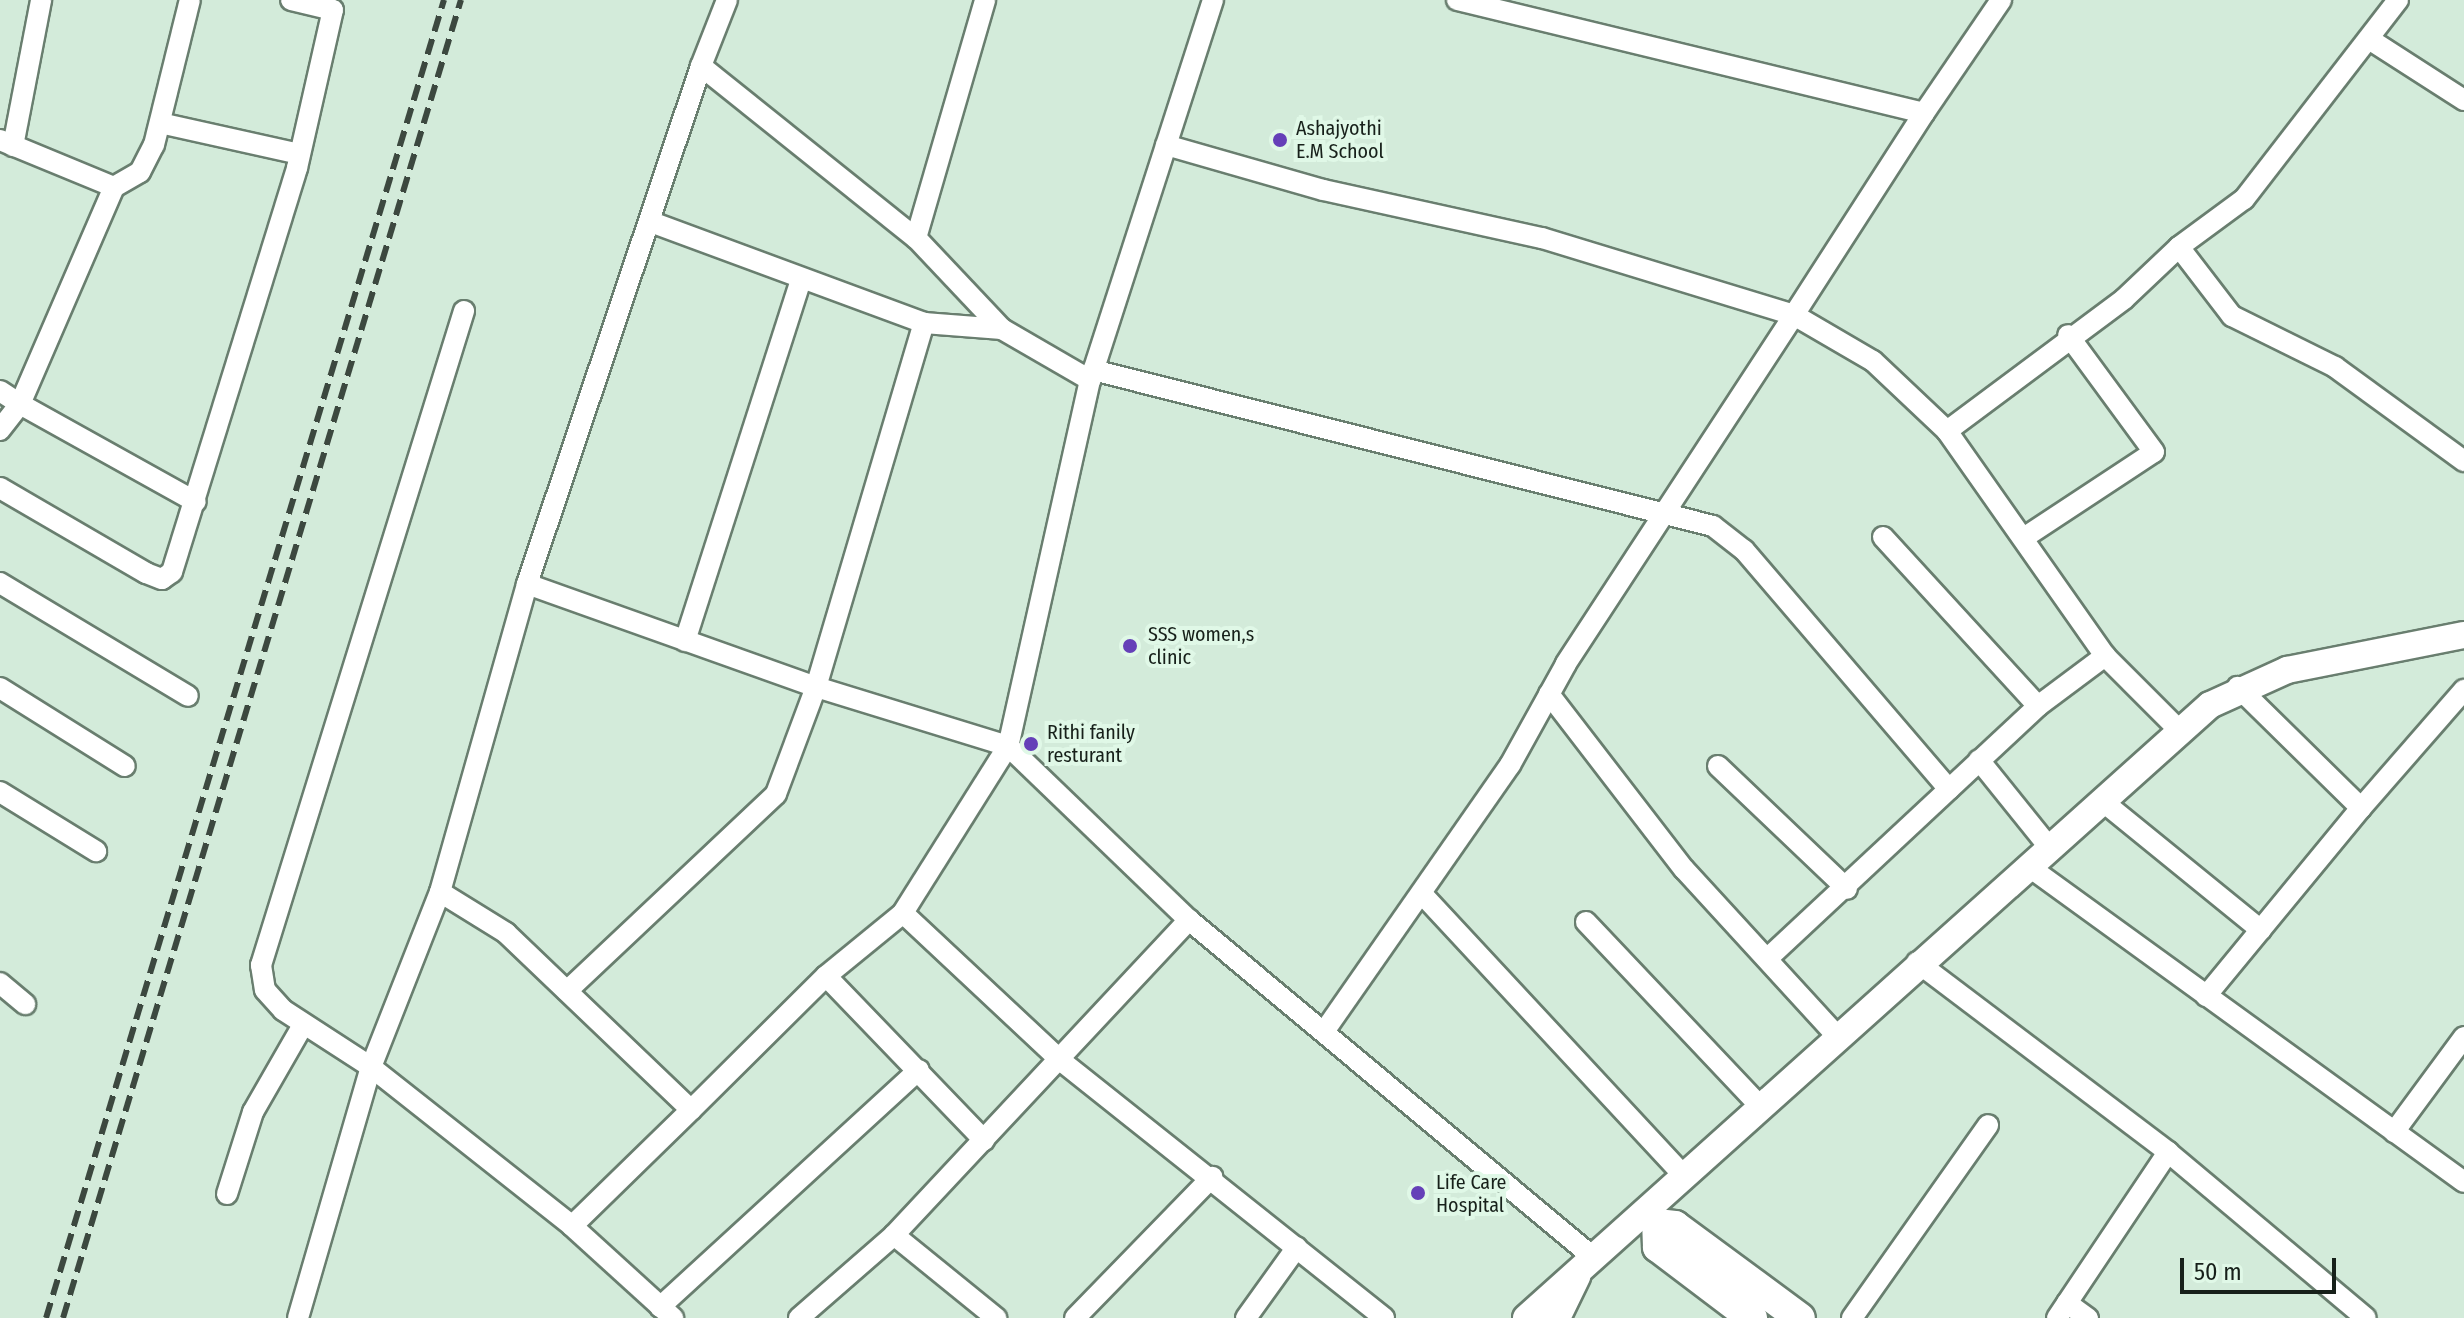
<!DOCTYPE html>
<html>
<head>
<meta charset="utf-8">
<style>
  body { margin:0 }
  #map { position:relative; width:2464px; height:1318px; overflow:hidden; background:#d3ebda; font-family:"Fira Sans Condensed",sans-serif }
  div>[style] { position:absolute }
  .roads { filter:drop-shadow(2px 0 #697e6f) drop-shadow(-2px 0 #697e6f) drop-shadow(0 2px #697e6f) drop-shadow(0 -2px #697e6f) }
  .minor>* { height:20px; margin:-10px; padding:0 10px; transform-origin:10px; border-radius:10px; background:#fff }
  .tertiary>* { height:26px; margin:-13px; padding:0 13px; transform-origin:13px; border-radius:13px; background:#fff }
  .secondary>* { height:30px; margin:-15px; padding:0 15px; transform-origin:15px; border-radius:15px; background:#fff }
  .rail>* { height:6px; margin-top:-3px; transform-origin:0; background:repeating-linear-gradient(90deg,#3c483f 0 16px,transparent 0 24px) }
  .dots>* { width:22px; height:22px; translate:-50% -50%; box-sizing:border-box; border:4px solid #e0f8e7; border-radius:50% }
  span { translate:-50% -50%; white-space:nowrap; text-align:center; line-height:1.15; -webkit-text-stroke:8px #e0f8e7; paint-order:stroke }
  .poi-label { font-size:20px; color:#17201a }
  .left { translate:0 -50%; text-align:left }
  .scale { position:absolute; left:2180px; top:1258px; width:156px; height:36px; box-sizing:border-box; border:4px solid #17201a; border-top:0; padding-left:10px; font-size:24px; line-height:28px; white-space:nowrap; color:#17201a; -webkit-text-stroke:6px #e0f8e7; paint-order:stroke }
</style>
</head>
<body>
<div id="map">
  <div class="roads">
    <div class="minor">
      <div style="left:1213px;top:0;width:399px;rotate:107.9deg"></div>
      <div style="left:1090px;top:380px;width:375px;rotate:102.6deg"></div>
      <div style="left:1008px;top:746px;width:251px;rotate:43.9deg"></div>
      <div style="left:1189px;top:920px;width:528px;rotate:39.85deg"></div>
      <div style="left:1457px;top:0;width:480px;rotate:13.6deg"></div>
      <div style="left:1924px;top:113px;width:240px;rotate:122.8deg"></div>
      <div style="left:1794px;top:315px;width:91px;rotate:30.2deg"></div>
      <div style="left:1873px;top:361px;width:102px;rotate:43.4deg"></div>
      <div style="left:1947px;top:431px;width:275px;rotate:54.9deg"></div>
      <div style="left:2105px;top:656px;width:103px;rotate:45deg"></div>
      <div style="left:2398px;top:0;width:252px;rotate:127.7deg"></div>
      <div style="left:2244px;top:199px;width:81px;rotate:143.6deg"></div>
      <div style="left:2179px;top:247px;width:87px;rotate:52.5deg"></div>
      <div style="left:2232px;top:316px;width:115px;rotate:26.3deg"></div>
      <div style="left:2335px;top:367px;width:160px;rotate:36.1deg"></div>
      <div style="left:2369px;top:39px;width:113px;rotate:32.7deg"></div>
      <div style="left:701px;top:66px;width:71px;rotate:-68.5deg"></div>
      <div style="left:1924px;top:113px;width:137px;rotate:-55.7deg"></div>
      <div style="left:160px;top:123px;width:143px;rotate:12.5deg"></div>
      <div style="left:0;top:140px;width:123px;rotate:22.4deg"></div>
      <div style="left:114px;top:187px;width:236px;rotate:113.4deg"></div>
      <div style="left:20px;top:404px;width:201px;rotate:29.1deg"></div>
      <div style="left:1166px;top:145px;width:163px;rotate:16deg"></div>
      <div style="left:1323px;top:190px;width:224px;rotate:12.4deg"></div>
      <div style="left:1542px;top:238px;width:264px;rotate:17deg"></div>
      <div style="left:1794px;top:315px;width:417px;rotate:123.2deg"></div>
      <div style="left:1566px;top:664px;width:115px;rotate:119deg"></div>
      <div style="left:1510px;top:765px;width:323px;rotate:124.9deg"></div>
      <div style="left:13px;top:146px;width:149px;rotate:-79.1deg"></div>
      <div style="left:114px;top:187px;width:30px;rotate:-30deg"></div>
      <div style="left:140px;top:172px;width:30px;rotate:-63deg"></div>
      <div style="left:154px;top:145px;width:149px;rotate:-76.1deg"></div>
      <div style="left:651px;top:222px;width:291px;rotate:20.3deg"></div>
      <div style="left:924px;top:323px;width:78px;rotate:4.4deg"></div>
      <div style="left:916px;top:238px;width:248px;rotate:-73.8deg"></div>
      <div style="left:464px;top:311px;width:685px;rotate:107.24deg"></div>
      <div style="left:261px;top:965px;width:25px;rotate:81deg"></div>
      <div style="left:265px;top:990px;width:27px;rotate:48deg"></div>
      <div style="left:283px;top:1010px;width:105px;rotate:32.9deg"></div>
      <div style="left:371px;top:1067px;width:188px;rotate:-68.5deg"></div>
      <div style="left:440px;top:892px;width:320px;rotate:-74.2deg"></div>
      <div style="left:527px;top:584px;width:546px;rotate:-71.43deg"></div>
      <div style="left:701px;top:66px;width:275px;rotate:38.7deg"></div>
      <div style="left:916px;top:238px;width:125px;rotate:46.6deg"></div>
      <div style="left:1002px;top:329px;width:102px;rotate:30.1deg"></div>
      <div style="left:1093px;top:370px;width:639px;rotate:14.12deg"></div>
      <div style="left:1713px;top:526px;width:39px;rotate:38deg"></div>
      <div style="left:1744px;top:550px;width:315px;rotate:49.4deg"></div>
      <div style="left:0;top:391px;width:24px;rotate:33deg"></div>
      <div style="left:20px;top:404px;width:33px;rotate:128deg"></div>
      <div style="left:1947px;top:431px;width:221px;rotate:-36.7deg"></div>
      <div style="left:2124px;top:299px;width:76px;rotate:-43.4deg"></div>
      <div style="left:0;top:488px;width:169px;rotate:30.2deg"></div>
      <div style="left:146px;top:573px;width:17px;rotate:21deg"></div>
      <div style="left:162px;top:579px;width:12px;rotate:-35deg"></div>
      <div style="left:172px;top:572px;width:423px;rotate:-72.8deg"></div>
      <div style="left:297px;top:168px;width:162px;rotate:-77.2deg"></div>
      <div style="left:333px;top:10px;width:43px;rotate:-166.6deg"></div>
      <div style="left:1883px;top:537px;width:229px;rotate:47.5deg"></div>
      <div style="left:2025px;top:537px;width:154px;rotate:-33.4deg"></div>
      <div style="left:2154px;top:452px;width:145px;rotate:-126.3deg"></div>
      <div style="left:0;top:583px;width:219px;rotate:31deg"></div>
      <div style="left:527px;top:584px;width:307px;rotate:19.6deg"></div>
      <div style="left:816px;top:687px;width:201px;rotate:17.1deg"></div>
      <div style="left:1008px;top:746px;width:197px;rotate:122.2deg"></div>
      <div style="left:903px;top:913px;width:99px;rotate:140.7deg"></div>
      <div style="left:685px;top:641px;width:377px;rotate:-72.2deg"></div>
      <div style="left:0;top:688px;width:147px;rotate:32deg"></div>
      <div style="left:1549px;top:694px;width:221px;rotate:52.4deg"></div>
      <div style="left:1684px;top:869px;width:226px;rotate:47.5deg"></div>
      <div style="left:1979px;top:760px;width:112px;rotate:51.2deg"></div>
      <div style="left:1718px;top:766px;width:178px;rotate:43.6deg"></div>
      <div style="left:0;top:792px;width:113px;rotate:31.6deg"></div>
      <div style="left:2101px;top:800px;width:206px;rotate:39.1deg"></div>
      <div style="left:2361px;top:808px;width:157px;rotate:-48.9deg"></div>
      <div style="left:2028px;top:866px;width:538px;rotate:35.93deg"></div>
      <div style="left:440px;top:892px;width:78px;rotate:31.8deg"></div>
      <div style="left:506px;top:933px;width:256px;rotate:43.7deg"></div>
      <div style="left:691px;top:1110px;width:190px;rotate:-44.8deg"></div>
      <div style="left:826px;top:976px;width:228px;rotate:46.1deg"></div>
      <div style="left:1423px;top:895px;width:386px;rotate:47.1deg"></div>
      <div style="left:903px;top:913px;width:215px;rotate:43.1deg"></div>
      <div style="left:1060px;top:1060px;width:414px;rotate:38.5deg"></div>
      <div style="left:1586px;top:922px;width:255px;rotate:46.6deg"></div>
      <div style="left:1768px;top:958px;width:369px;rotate:-43deg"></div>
      <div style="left:2038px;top:706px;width:84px;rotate:-36.7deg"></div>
      <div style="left:1917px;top:962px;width:315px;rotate:37.1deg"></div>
      <div style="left:2168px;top:1152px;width:258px;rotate:40deg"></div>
      <div style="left:0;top:983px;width:33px;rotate:40deg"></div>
      <div style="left:567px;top:991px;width:287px;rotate:-43.3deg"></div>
      <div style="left:776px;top:794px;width:114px;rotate:-69.5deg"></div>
      <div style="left:816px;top:687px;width:380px;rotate:-73.5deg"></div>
      <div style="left:2206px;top:996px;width:244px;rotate:-50.5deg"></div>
      <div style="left:2361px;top:808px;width:173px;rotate:-135.5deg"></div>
      <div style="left:2394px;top:1132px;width:118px;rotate:-53.6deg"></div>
      <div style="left:227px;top:1194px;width:86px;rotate:-72.4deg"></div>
      <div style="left:253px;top:1112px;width:100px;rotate:-60.1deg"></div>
      <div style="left:572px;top:1226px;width:166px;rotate:-44.3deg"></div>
      <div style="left:894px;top:1235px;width:132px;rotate:39.1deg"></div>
      <div style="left:2067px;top:1303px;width:26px;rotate:36deg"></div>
      <div style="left:660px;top:1307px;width:351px;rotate:-42.5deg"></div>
      <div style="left:298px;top:1318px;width:261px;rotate:-73.8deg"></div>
      <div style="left:371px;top:1067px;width:256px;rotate:38.3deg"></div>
      <div style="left:572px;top:1226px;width:137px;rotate:42.3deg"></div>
      <div style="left:799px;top:1318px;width:126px;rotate:-41.1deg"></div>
      <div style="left:894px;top:1235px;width:432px;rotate:-46.9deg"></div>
      <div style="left:1075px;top:1318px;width:197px;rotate:-45.8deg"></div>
      <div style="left:1246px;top:1318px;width:87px;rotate:-54.3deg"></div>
      <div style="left:1852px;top:1318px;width:236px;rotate:-54.8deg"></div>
      <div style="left:2057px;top:1318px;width:200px;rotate:-56.2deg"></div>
    </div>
    <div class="tertiary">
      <div style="left:1526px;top:1318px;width:918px;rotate:-41.87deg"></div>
      <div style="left:2210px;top:705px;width:85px;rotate:-24.4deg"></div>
      <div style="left:2287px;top:670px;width:180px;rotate:-11.2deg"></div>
      <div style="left:1557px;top:1318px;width:46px;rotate:-64deg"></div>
    </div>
    <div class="secondary">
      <div style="left:1752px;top:1318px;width:118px;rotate:-142.9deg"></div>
      <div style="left:1658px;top:1247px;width:23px;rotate:-92deg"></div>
      <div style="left:1657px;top:1224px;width:18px;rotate:6deg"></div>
      <div style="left:1675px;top:1226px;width:155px;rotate:36.4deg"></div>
    </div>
  </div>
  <div class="rail">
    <div style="left:46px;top:1318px;width:1377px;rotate:-73.2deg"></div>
    <div style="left:63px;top:1318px;width:1377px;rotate:-73.2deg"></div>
  </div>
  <div class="dots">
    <div style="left:1280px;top:140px;background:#6540b8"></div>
    <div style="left:1130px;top:646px;background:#6540b8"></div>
    <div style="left:1031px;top:744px;background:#6540b8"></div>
    <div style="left:1418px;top:1193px;background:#6540b8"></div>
  </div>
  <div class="poi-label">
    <span class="left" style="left:1296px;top:140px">Ashajyothi<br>E.M School</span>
    <span class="left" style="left:1148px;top:646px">SSS women,s<br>clinic</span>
    <span class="left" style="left:1047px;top:744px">Rithi fanily<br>resturant</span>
    <span class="left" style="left:1436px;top:1194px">Life Care<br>Hospital</span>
  </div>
  <div class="scale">50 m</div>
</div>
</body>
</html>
